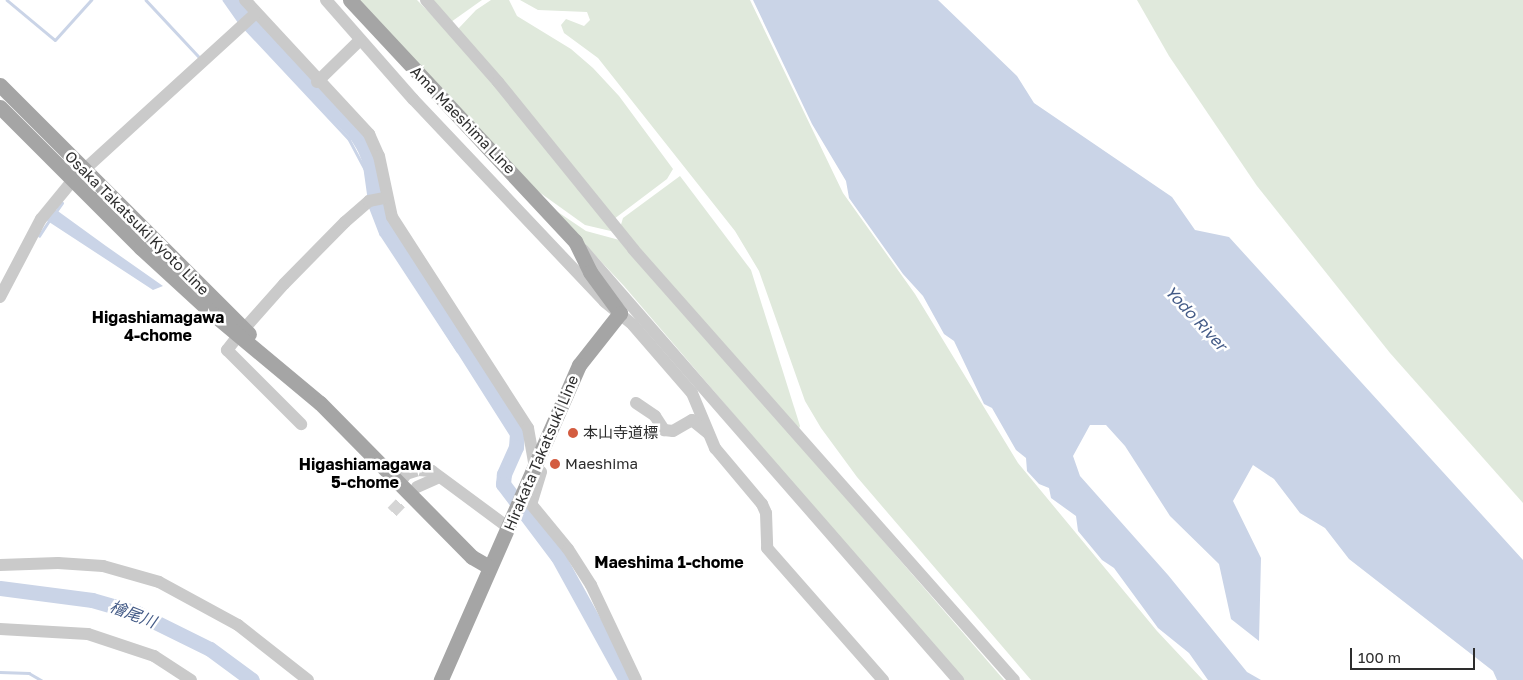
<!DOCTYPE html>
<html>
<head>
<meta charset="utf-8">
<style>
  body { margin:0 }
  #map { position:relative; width:1523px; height:680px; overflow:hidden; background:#fff; font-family:"Golos Text","Noto Sans JP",sans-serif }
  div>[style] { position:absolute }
  .green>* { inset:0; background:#e0e9dc }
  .water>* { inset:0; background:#cad4e7 }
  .stream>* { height:2.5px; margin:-1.25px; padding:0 1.25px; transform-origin:1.25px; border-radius:1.25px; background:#cad4e7 }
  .river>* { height:15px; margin:-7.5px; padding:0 7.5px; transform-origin:7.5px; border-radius:7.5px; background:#cad4e7 }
  .minor-tunnel>* { height:12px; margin-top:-6px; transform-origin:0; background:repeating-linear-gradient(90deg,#d5d5d5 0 12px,transparent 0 18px) }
  .minor>* { height:12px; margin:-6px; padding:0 6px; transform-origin:6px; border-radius:6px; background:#cacaca }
  .major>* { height:15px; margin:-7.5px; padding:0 7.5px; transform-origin:7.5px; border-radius:7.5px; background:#a5a5a5 }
  .dots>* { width:14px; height:14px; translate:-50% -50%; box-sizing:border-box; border:2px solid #fff; border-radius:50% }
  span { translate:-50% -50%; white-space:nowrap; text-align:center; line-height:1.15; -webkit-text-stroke:5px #fff; paint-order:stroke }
  .street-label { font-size:15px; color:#2d2d2d }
  .poi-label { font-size:15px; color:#2d2d2d }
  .left { translate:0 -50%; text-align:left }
  .neighbourhood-label { font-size:16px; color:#000; font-weight:700 }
  .water-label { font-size:16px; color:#445b87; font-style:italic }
  .scale { position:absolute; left:1350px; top:648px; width:125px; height:22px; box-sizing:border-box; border:2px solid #2d2d2d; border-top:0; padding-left:6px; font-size:15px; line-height:18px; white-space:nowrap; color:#2d2d2d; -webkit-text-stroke:4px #fff; paint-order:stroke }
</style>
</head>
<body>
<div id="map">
  <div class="green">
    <div style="clip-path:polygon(356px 0,417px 0,461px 45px,615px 232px,585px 225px,532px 187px)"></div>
    <div style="clip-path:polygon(431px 0,482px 0,451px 22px)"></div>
    <div style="clip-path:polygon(491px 0,509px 0,517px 16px,571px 49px,593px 68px,619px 96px,673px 169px,667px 179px,614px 219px,458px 29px,476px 10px)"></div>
    <div style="clip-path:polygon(520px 0,750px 0,843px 193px,915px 294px,1018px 463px,1157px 631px,1203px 680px,1031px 680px,857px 477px,821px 428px,805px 401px,759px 271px,735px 231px,598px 58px,564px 33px,561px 25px,566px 19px,584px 26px,590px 20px,587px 12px,538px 10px)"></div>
    <div style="clip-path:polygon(1137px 0,1523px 0,1523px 503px,1390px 353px,1257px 186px,1169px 56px)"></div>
    <div style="clip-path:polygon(680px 176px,751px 270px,800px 426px,798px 431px,620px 228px,623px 218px)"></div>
    <div style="clip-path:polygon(549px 206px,586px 231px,623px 241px,1004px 680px,961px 680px,624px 286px)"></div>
  </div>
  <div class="water">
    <div style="clip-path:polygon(753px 0,938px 0,1017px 76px,1034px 103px,1172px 197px,1195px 230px,1229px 237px,1523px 560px,1523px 680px,1497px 680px,1493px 671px,1349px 559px,1325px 528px,1300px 513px,1274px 479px,1253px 465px,1233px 501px,1261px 558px,1259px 641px,1231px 619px,1219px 564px,1170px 516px,1125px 446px,1106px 425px,1090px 425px,1073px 456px,1080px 476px,1168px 575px,1247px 672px,1261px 680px,1208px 680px,1189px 653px,1158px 628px,1114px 568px,1102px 560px,1078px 531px,1076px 516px,1051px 498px,1049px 488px,1039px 484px,1027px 471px,1026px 458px,1016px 450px,992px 408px,984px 404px,954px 341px,944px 334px,923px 296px,903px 274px,849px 198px,846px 181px,812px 124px)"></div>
    <div style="clip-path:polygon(55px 209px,106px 246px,163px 286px,153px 290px,46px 220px)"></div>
  </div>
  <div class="stream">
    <div style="left:7px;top:0;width:62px;rotate:39.8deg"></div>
    <div style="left:55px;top:40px;width:54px;rotate:-48deg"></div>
    <div style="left:146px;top:0;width:81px;rotate:47deg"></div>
    <div style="left:224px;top:0;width:28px;rotate:55deg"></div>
    <div style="left:246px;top:29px;width:151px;rotate:46.9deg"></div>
    <div style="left:349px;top:139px;width:34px;rotate:62deg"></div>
    <div style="left:365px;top:169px;width:29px;rotate:82deg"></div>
    <div style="left:370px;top:206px;width:30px;rotate:69deg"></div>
    <div style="left:381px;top:234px;width:140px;rotate:56.7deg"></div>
    <div style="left:55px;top:213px;width:12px;rotate:-55deg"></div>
    <div style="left:39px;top:236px;width:20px;rotate:-57deg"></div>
    <div style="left:0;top:672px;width:29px;rotate:2deg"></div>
    <div style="left:29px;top:673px;width:14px;rotate:30deg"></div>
  </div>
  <div class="river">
    <div style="left:232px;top:0;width:33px;rotate:51deg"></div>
    <div style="left:253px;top:26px;width:149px;rotate:46.4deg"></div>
    <div style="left:356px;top:134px;width:15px;rotate:58deg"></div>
    <div style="left:364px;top:147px;width:13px;rotate:67deg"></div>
    <div style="left:369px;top:159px;width:54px;rotate:78.3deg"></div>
    <div style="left:380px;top:212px;width:20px;rotate:66deg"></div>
    <div style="left:388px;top:230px;width:241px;rotate:57.6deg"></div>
    <div style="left:517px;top:433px;width:14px;rotate:94deg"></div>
    <div style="left:516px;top:447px;width:30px;rotate:114deg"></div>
    <div style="left:504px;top:474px;width:10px;rotate:96deg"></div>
    <div style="left:503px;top:484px;width:91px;rotate:53deg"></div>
    <div style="left:558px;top:557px;width:141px;rotate:61.1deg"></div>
    <div style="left:0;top:588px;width:93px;rotate:7.4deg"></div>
    <div style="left:92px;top:600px;width:47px;rotate:16.1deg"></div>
    <div style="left:137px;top:613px;width:81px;rotate:26.3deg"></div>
    <div style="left:210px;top:649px;width:52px;rotate:36.4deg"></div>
  </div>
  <div class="minor-tunnel">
    <div style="left:392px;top:512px;width:33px;rotate:-46deg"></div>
  </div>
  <div class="minor">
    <div style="left:245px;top:0;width:183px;rotate:47.2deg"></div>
    <div style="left:369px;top:134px;width:24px;rotate:66deg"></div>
    <div style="left:379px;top:156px;width:62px;rotate:78deg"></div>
    <div style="left:392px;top:217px;width:251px;rotate:57.2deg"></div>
    <div style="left:528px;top:428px;width:39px;rotate:80deg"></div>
    <div style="left:535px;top:466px;width:8px;rotate:45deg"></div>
    <div style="left:541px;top:472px;width:34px;rotate:107deg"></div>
    <div style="left:531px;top:504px;width:58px;rotate:50.6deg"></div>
    <div style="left:568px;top:549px;width:43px;rotate:57.4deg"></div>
    <div style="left:591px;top:585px;width:105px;rotate:64.7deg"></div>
    <div style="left:326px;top:0;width:132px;rotate:48.7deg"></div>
    <div style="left:413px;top:99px;width:279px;rotate:46.6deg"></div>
    <div style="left:605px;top:302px;width:36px;rotate:39deg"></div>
    <div style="left:633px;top:325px;width:90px;rotate:49.1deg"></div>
    <div style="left:692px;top:393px;width:60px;rotate:67.3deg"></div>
    <div style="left:715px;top:448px;width:73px;rotate:50deg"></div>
    <div style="left:762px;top:504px;width:10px;rotate:66deg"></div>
    <div style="left:766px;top:513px;width:35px;rotate:88deg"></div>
    <div style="left:767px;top:548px;width:176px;rotate:48.7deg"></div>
    <div style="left:426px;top:0;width:109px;rotate:48.7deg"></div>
    <div style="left:498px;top:82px;width:215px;rotate:51deg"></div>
    <div style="left:633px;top:249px;width:575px;rotate:48.52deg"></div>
    <div style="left:317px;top:82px;width:60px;rotate:-44.3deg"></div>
    <div style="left:583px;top:250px;width:571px;rotate:48.91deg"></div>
    <div style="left:0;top:297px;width:88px;rotate:-62.3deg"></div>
    <div style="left:41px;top:219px;width:50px;rotate:-50.6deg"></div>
    <div style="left:73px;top:180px;width:246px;rotate:-42.4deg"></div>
    <div style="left:244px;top:329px;width:60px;rotate:-48.4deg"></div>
    <div style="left:284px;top:284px;width:87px;rotate:-45.5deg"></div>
    <div style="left:345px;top:222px;width:32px;rotate:-41deg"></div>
    <div style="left:369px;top:201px;width:16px;rotate:-11deg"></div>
    <div style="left:238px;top:336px;width:18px;rotate:128deg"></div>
    <div style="left:227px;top:350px;width:105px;rotate:45deg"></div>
    <div style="left:636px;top:403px;width:23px;rotate:34deg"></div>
    <div style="left:655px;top:416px;width:17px;rotate:57deg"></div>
    <div style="left:664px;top:430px;width:9px;rotate:6deg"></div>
    <div style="left:673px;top:431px;width:22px;rotate:-30deg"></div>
    <div style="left:692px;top:420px;width:21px;rotate:39deg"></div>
    <div style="left:400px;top:483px;width:11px;rotate:-56deg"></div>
    <div style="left:406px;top:474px;width:13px;rotate:-18deg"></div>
    <div style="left:418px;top:470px;width:14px;rotate:4deg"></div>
    <div style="left:432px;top:471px;width:96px;rotate:36.5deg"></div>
    <div style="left:417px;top:487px;width:24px;rotate:-24deg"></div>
    <div style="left:0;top:565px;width:58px;rotate:-2deg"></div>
    <div style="left:58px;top:563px;width:45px;rotate:3.8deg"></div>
    <div style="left:103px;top:566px;width:58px;rotate:15.9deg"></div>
    <div style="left:159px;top:582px;width:90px;rotate:28.6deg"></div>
    <div style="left:238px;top:625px;width:89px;rotate:38.2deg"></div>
    <div style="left:0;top:629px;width:88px;rotate:3.3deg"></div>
    <div style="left:88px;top:634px;width:70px;rotate:18.4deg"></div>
    <div style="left:154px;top:656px;width:44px;rotate:33deg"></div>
  </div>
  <div class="major">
    <div style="left:350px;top:0;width:330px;rotate:47deg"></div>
    <div style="left:575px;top:241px;width:34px;rotate:64deg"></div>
    <div style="left:590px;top:272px;width:51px;rotate:53.8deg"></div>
    <div style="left:620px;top:313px;width:66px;rotate:128.3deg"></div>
    <div style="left:579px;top:365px;width:344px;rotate:113.7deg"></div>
    <div style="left:0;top:85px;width:352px;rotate:45deg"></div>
    <div style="left:0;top:107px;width:199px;rotate:45deg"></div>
    <div style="left:141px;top:248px;width:98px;rotate:42.5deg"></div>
    <div style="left:213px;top:314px;width:139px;rotate:39.8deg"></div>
    <div style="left:320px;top:403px;width:216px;rotate:45.4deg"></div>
    <div style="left:472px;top:557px;width:20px;rotate:30deg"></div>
  </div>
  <div class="dots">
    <div style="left:573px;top:433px;background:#d35c40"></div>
    <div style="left:555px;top:464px;background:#d35c40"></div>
  </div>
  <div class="street-label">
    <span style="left:463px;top:120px;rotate:46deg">Ama Maeshima Line</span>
    <span style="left:137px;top:223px;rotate:45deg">Osaka Takatsuki Kyoto Line</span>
    <span style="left:541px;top:453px;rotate:-67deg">Hirakata Takatsuki Line</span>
  </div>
  <div class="poi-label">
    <span class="left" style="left:583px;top:433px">本山寺道標</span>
    <span class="left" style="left:565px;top:464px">Maeshima</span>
  </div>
  <div class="neighbourhood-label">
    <span style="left:158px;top:326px">Higashiamagawa<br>4-chome</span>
    <span style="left:365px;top:473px">Higashiamagawa<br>5-chome</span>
    <span style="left:669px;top:562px">Maeshima 1-chome</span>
  </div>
  <div class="water-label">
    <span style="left:1196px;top:318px;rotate:47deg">Yodo River</span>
    <span style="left:133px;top:614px;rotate:21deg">檜尾川</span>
  </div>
  <div class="scale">100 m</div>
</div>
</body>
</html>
